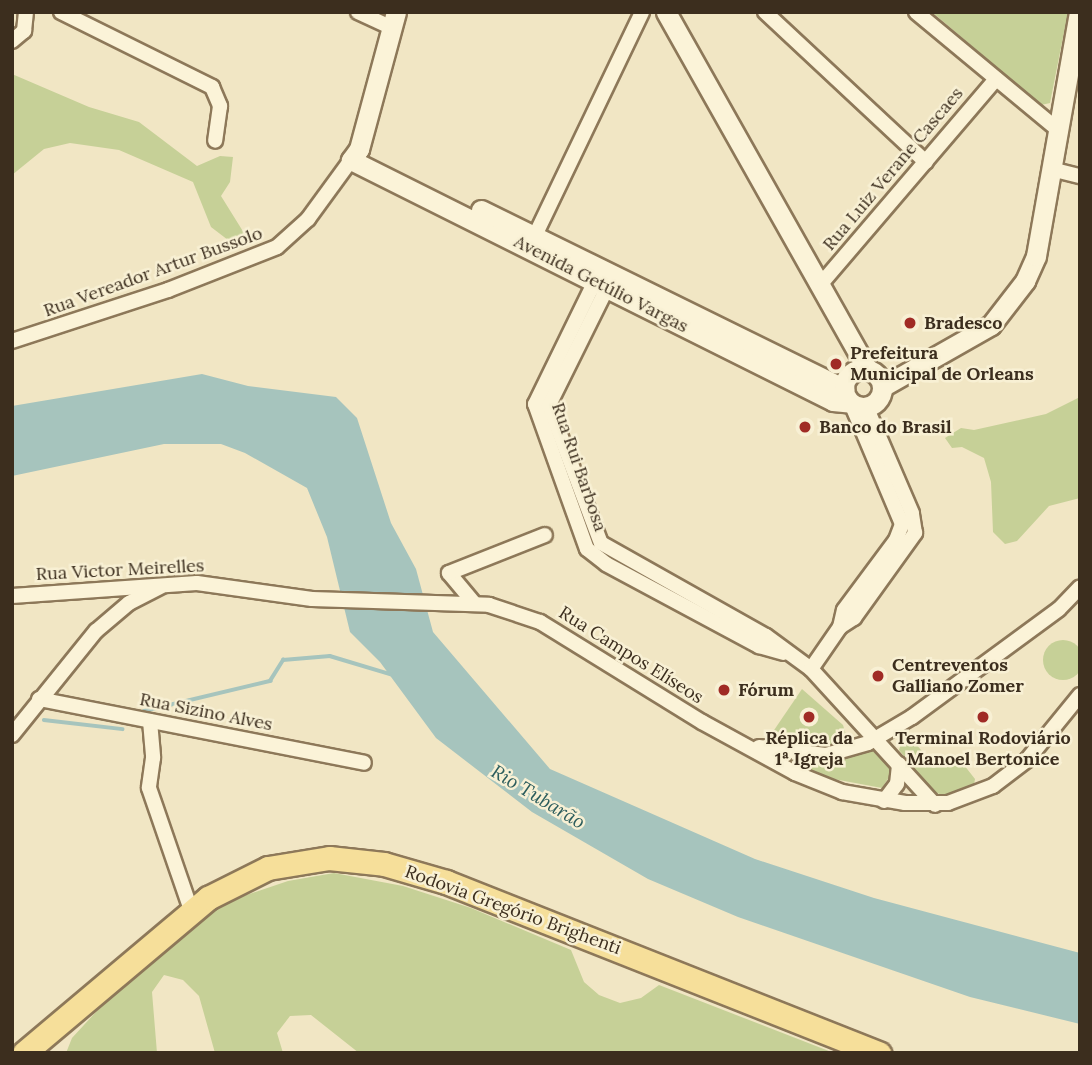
<!DOCTYPE html>
<html>
<head>
<meta charset="utf-8">
<style>
  body { margin:0 }
  #map { position:relative; width:1092px; height:1065px; overflow:hidden; background:#f1e6c4; font-family:Lora,serif }
  div>[style] { position:absolute }
  .green>* { inset:0; background:#c6d097 }
  .round { border-radius:50% }
  .water>* { inset:0; background:#a6c4bd }
  .stream>* { height:3.5px; margin:-1.75px; padding:0 1.75px; transform-origin:1.75px; border-radius:1.75px; background:#a6c4bd }
  .roads { filter:drop-shadow(2px 0 #8d7859) drop-shadow(-2px 0 #8d7859) drop-shadow(0 2px #8d7859) drop-shadow(0 -2px #8d7859) }
  .street>* { height:14px; margin:-7px; padding:0 7px; transform-origin:7px; border-radius:7px; background:#fbf3d8 }
  .secondary>* { height:19px; margin:-9.5px; padding:0 9.5px; transform-origin:9.5px; border-radius:9.5px; background:#fbf3d8 }
  .secondary>.ring { margin:-9.5px; padding:0; box-sizing:content-box; background:none; border:19px solid #fbf3d8; border-radius:50% }
  .primary>* { height:23px; margin:-11.5px; padding:0 11.5px; transform-origin:11.5px; border-radius:11.5px; background:#f6df9a }
  .dots>* { width:19px; height:19px; translate:-50% -50%; box-sizing:border-box; border:4px solid #f8f0d4; border-radius:50% }
  span { translate:-50% -50%; white-space:nowrap; text-align:center; line-height:1.15; -webkit-text-stroke:5px #f8f0d4; paint-order:stroke }
  .street-label { font-size:18px; color:#3c2e1e }
  .poi-label { font-size:18px; color:#3c2e1e; font-weight:700 }
  .left { translate:0 -50%; text-align:left }
  .water-label { font-size:19px; color:#2c5d5d; font-style:italic }
  .frame { position:absolute; inset:0; border:14px solid #3c2e1e; pointer-events:none }
</style>
</head>
<body>
<div id="map">
  <div class="green">
    <div style="clip-path:polygon(932px 12px,1068px 12px,1050px 103px,1041px 105px)"></div>
    <div style="clip-path:polygon(12px 74px,89px 107px,139px 122px,197px 166px,220px 156px,233px 157px,230px 182px,221px 196px,244px 233px,228px 240px,211px 227px,193px 182px,119px 150px,70px 143px,44px 149px,12px 175px)"></div>
    <div style="clip-path:polygon(1080px 397px,1080px 498px,1049px 506px,1017px 541px,1005px 544px,993px 532px,991px 482px,984px 458px,962px 447px,952px 448px,945px 438px,961px 428px,974px 430px,1046px 414px)"></div>
    <div class="round" style="left:1043px;top:640px;width:40px;height:40px"></div>
    <div style="clip-path:polygon(802px 689px,843px 725px,846px 735px,839px 745px,823px 748px,768px 739px)"></div>
    <div style="clip-path:polygon(905px 731px,931px 762px,964px 765px,975px 779px,974px 785px,946px 797px,933px 791px,899px 750px)"></div>
    <div style="clip-path:polygon(870px 748px,893px 771px,882px 788px,823px 777px,772px 755px,822px 762px)"></div>
    <div style="clip-path:polygon(334px 873px,403px 886px,471px 908px,571px 950px,584px 982px,599px 995px,620px 1003px,641px 998px,659px 985px,834px 1053px,359px 1053px,311px 1015px,290px 1016px,277px 1033px,283px 1053px,215px 1053px,199px 996px,183px 980px,164px 975px,152px 992px,157px 1053px,66px 1053px,72px 1038px,95px 1013px,200px 916px,220px 904px,288px 881px)"></div>
  </div>
  <div class="water">
    <div style="clip-path:polygon(202px 374px,248px 386px,336px 397px,357px 418px,391px 523px,416px 569px,433px 632px,550px 769px,755px 859px,874px 898px,1080px 953px,1080px 1024px,970px 997px,738px 917px,648px 879px,532px 812px,436px 738px,380px 662px,350px 632px,327px 537px,307px 488px,245px 453px,221px 444px,164px 444px,12px 476px,12px 406px)"></div>
  </div>
  <div class="stream">
    <div style="left:144px;top:711px;width:130px;rotate:-13.4deg"></div>
    <div style="left:270px;top:681px;width:25px;rotate:-58deg"></div>
    <div style="left:283px;top:660px;width:47px;rotate:-4.9deg"></div>
    <div style="left:330px;top:656px;width:66px;rotate:16.8deg"></div>
    <div style="left:44px;top:720px;width:79px;rotate:6.6deg"></div>
  </div>
  <div class="roads">
    <div class="street">
      <div style="left:61px;top:12px;width:169px;rotate:26.4deg"></div>
      <div style="left:212px;top:87px;width:21px;rotate:67deg"></div>
      <div style="left:220px;top:106px;width:35px;rotate:98deg"></div>
      <div style="left:358px;top:12px;width:38px;rotate:25deg"></div>
      <div style="left:765px;top:12px;width:220px;rotate:43deg"></div>
      <div style="left:916px;top:12px;width:185px;rotate:39.7deg"></div>
      <div style="left:12px;top:41px;width:16px;rotate:-40deg"></div>
      <div style="left:24px;top:31px;width:19px;rotate:-84deg"></div>
      <div style="left:1051px;top:169px;width:30px;rotate:14deg"></div>
      <div style="left:531px;top:244px;width:257px;rotate:-64.4deg"></div>
      <div style="left:599px;top:273px;width:146px;rotate:116deg"></div>
      <div style="left:535px;top:404px;width:154px;rotate:70.3deg"></div>
      <div style="left:587px;top:549px;width:24px;rotate:38deg"></div>
      <div style="left:606px;top:564px;width:174px;rotate:28.2deg"></div>
      <div style="left:759px;top:646px;width:25px;rotate:16deg"></div>
      <div style="left:611px;top:280px;width:140px;rotate:116.4deg"></div>
      <div style="left:549px;top:405px;width:147px;rotate:69.4deg"></div>
      <div style="left:601px;top:543px;width:189px;rotate:29.4deg"></div>
      <div style="left:766px;top:636px;width:56px;rotate:36.3deg"></div>
      <div style="left:811px;top:669px;width:184px;rotate:47.6deg"></div>
      <div style="left:820px;top:285px;width:271px;rotate:-49.5deg"></div>
      <div style="left:12px;top:341px;width:164px;rotate:-18.1deg"></div>
      <div style="left:168px;top:290px;width:117px;rotate:-21.5deg"></div>
      <div style="left:277px;top:247px;width:42px;rotate:-42.1deg"></div>
      <div style="left:308px;top:219px;width:73px;rotate:-53.9deg"></div>
      <div style="left:12px;top:596px;width:185px;rotate:-4deg"></div>
      <div style="left:197px;top:583px;width:116px;rotate:7.9deg"></div>
      <div style="left:312px;top:599px;width:177px;rotate:1.9deg"></div>
      <div style="left:489px;top:605px;width:54px;rotate:18.4deg"></div>
      <div style="left:540px;top:622px;width:190px;rotate:31.7deg"></div>
      <div style="left:702px;top:722px;width:106px;rotate:28.7deg"></div>
      <div style="left:795px;top:773px;width:51px;rotate:22deg"></div>
      <div style="left:842px;top:792px;width:64px;rotate:9.9deg"></div>
      <div style="left:905px;top:803px;width:43px"></div>
      <div style="left:948px;top:803px;width:48px;rotate:-20.7deg"></div>
      <div style="left:993px;top:786px;width:43px;rotate:-37.4deg"></div>
      <div style="left:1027px;top:760px;width:84px;rotate:-50.8deg"></div>
      <div style="left:474px;top:603px;width:39px;rotate:-130deg"></div>
      <div style="left:449px;top:573px;width:103px;rotate:-21.6deg"></div>
      <div style="left:840px;top:627px;width:17px;rotate:-77deg"></div>
      <div style="left:844px;top:610px;width:87px;rotate:-53.4deg"></div>
      <div style="left:896px;top:540px;width:17px;rotate:-69deg"></div>
      <div style="left:902px;top:524px;width:131px;rotate:-112.9deg"></div>
      <div style="left:811px;top:669px;width:51px;rotate:-55.4deg"></div>
      <div style="left:840px;top:627px;width:17px;rotate:-33deg"></div>
      <div style="left:854px;top:618px;width:105px;rotate:-54.3deg"></div>
      <div style="left:915px;top:533px;width:20px;rotate:-99deg"></div>
      <div style="left:912px;top:513px;width:116px;rotate:-113.3deg"></div>
      <div style="left:39px;top:699px;width:331px;rotate:11.1deg"></div>
      <div style="left:150px;top:721px;width:37px;rotate:85deg"></div>
      <div style="left:153px;top:758px;width:30px;rotate:98deg"></div>
      <div style="left:149px;top:788px;width:129px;rotate:71deg"></div>
      <div style="left:12px;top:735px;width:134px;rotate:-51.1deg"></div>
      <div style="left:96px;top:631px;width:43px;rotate:-40.3deg"></div>
      <div style="left:129px;top:603px;width:35px;rotate:-27deg"></div>
      <div style="left:759px;top:747px;width:67px;rotate:6.8deg"></div>
      <div style="left:826px;top:755px;width:44px;rotate:-15.9deg"></div>
      <div style="left:868px;top:743px;width:51px;rotate:-30.6deg"></div>
      <div style="left:912px;top:717px;width:182px;rotate:-36.3deg"></div>
      <div style="left:1059px;top:609px;width:30px;rotate:-46deg"></div>
      <div style="left:884px;top:801px;width:21px;rotate:-53deg"></div>
      <div style="left:897px;top:784px;width:20px;rotate:-84deg"></div>
    </div>
    <div class="secondary">
      <div style="left:396px;top:12px;width:142px;rotate:105.1deg"></div>
      <div style="left:359px;top:149px;width:14px;rotate:126deg"></div>
      <div style="left:351px;top:160px;width:539px;rotate:26.57deg"></div>
      <div style="left:833px;top:401px;width:18px;rotate:6deg"></div>
      <div style="left:666px;top:12px;width:410px;rotate:60.6deg"></div>
      <div style="left:481px;top:210px;width:405px;rotate:26.2deg"></div>
      <div class="ring" style="left:844px;top:369px;width:19px;height:19px"></div>
      <div style="left:882px;top:387px;width:125px;rotate:-29.6deg"></div>
      <div style="left:991px;top:325px;width:56px;rotate:-52.3deg"></div>
      <div style="left:1025px;top:281px;width:27px;rotate:-66deg"></div>
      <div style="left:1036px;top:256px;width:248px;rotate:-80deg"></div>
    </div>
    <div class="primary">
      <div style="left:24px;top:1053px;width:241px;rotate:-40.1deg"></div>
      <div style="left:208px;top:898px;width:67px;rotate:-26.6deg"></div>
      <div style="left:268px;top:868px;width:62px;rotate:-9.3deg"></div>
      <div style="left:329px;top:858px;width:55px;rotate:6.2deg"></div>
      <div style="left:384px;top:864px;width:65px;rotate:16.2deg"></div>
      <div style="left:446px;top:882px;width:466px;rotate:21.6deg"></div>
    </div>
  </div>
  <div class="dots">
    <div style="left:910px;top:323px;background:#a02b25"></div>
    <div style="left:836px;top:364px;background:#a02b25"></div>
    <div style="left:805px;top:427px;background:#a02b25"></div>
    <div style="left:878px;top:676px;background:#a02b25"></div>
    <div style="left:724px;top:690px;background:#a02b25"></div>
    <div style="left:809px;top:717px;background:#a02b25"></div>
    <div style="left:983px;top:717px;background:#a02b25"></div>
  </div>
  <div class="street-label">
    <span style="left:893px;top:169px;rotate:-50deg">Rua Luiz Verane Cascaes</span>
    <span style="left:153px;top:272px;rotate:-20deg">Rua Vereador Artur Bussolo</span>
    <span style="left:601px;top:284px;rotate:27deg">Avenida Getúlio Vargas</span>
    <span style="left:579px;top:467px;rotate:71deg">Rua Rui Barbosa</span>
    <span style="left:120px;top:570px;rotate:-3deg">Rua Victor Meirelles</span>
    <span style="left:631px;top:655px;rotate:32deg">Rua Campos Elíseos</span>
    <span style="left:206px;top:712px;rotate:11deg">Rua Sizino Alves</span>
    <span style="left:513px;top:910px;rotate:20deg">Rodovia Gregório Brighenti</span>
  </div>
  <div class="poi-label">
    <span class="left" style="left:924px;top:323px">Bradesco</span>
    <span class="left" style="left:850px;top:364px">Prefeitura<br>Municipal de Orleans</span>
    <span class="left" style="left:819px;top:427px">Banco do Brasil</span>
    <span class="left" style="left:892px;top:676px">Centreventos<br>Galliano Zomer</span>
    <span class="left" style="left:738px;top:690px">Fórum</span>
    <span style="left:809px;top:749px">Réplica da<br>1ª Igreja</span>
    <span style="left:983px;top:749px">Terminal Rodoviário<br>Manoel Bertonice</span>
  </div>
  <div class="water-label">
    <span style="left:538px;top:797px;rotate:31deg">Rio Tubarão</span>
  </div>
  <div class="frame"></div>
</div>
</body>
</html>
